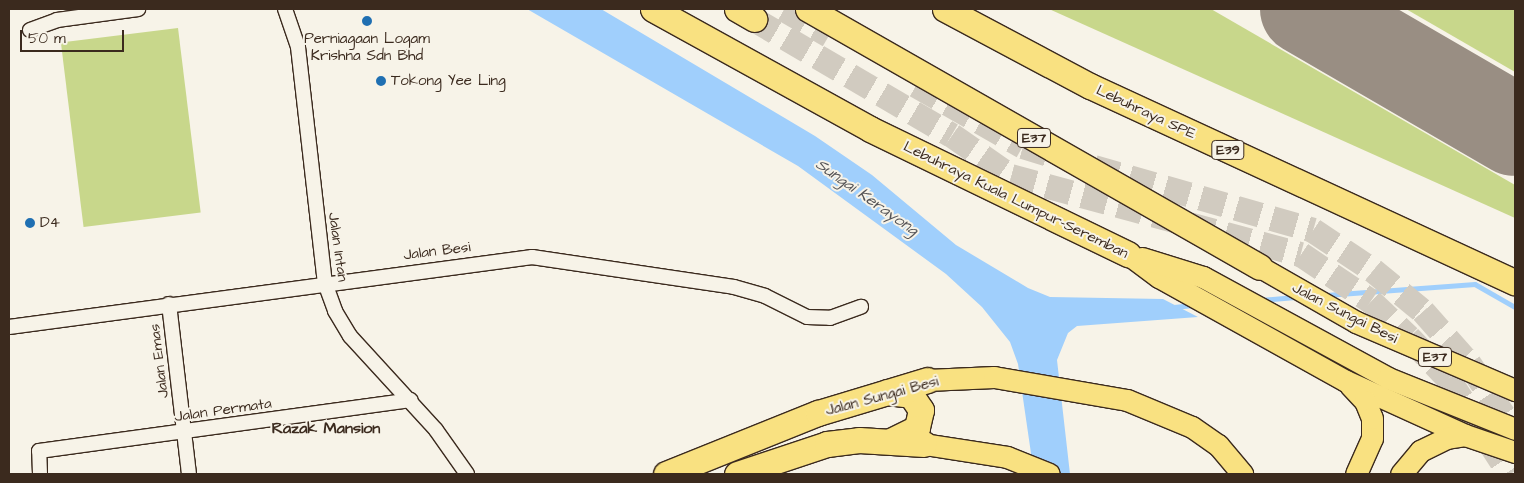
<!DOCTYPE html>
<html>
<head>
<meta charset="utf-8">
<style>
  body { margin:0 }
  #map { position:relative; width:1524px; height:483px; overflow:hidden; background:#f7f3e8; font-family:"Architects Daughter",sans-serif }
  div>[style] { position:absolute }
  .green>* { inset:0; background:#c8d78b; transform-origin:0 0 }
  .water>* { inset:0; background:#a0cffc }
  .stream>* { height:4.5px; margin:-2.25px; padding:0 2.25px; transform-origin:2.25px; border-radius:2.25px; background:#a0cffc }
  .runway>* { height:92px; margin:-46px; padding:0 46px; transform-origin:46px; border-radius:46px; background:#998e83 }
  .highway-tunnel>* { height:25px; margin-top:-12.5px; transform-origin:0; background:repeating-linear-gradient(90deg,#d1cbc0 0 25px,transparent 0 37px) }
  .roads { filter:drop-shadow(1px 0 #3b2a1e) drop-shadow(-1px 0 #3b2a1e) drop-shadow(0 1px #3b2a1e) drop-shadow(0 -1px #3b2a1e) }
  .street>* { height:14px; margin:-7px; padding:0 7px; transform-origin:7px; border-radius:7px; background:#f7f3e8 }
  .primary>* { height:21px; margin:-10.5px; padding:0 10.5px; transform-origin:10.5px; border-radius:10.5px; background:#f9e181 }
  .highway>* { height:25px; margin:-12.5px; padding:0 12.5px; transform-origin:12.5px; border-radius:12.5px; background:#f9e181 }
  .dots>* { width:14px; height:14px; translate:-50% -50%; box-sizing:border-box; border:2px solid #f7f3e8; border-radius:50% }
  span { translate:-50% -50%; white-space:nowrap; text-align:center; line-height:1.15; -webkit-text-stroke:4px #f7f3e8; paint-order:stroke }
  .shield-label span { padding:1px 4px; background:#f7f3e8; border:1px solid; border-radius:4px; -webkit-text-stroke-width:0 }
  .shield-label { font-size:14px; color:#3b2a1e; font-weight:700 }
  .poi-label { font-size:15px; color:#3b2a1e }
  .left { translate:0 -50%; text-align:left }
  .street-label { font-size:15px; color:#3b2a1e }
  .water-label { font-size:16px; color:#545356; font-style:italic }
  .neighbourhood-label { font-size:16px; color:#3b2a1e; font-weight:700 }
  .frame { position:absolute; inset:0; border:10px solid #3b2a1e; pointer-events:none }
  .scale { position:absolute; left:20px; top:30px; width:104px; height:22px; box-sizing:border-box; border:2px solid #3b2a1e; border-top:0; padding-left:6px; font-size:15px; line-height:18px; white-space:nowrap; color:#3b2a1e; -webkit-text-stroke:4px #f7f3e8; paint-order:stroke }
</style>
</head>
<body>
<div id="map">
  <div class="green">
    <div style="clip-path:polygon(1049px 9px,1211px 9px,1515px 185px,1515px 218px)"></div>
    <div style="clip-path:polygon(1406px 9px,1515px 9px,1515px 72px)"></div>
    <div style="left:178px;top:28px;width:186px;height:118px;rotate:83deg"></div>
  </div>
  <div class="water">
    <div style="clip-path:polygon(527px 9px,601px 9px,815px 136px,872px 175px,956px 245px,1028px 288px,1050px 297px,1163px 299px,1198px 317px,1077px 326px,1068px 333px,1057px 360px,1070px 474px,1034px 474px,1018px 364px,1010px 342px,982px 307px,946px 274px,798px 166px)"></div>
  </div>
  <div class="stream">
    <div style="left:1326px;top:295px;width:149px;rotate:-4.2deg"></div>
    <div style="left:1475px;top:284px;width:46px;rotate:29.9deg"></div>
    <div style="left:1261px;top:300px;width:37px;rotate:-5deg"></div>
    <div style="left:1174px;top:307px;width:19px;rotate:-6deg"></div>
  </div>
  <div class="runway">
    <div style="left:1306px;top:9px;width:241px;rotate:30.1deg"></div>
  </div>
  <div class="highway-tunnel">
    <div style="left:784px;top:9px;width:52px;rotate:30deg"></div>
    <div style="left:754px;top:19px;width:229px;rotate:30.4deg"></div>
    <div style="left:952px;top:135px;width:72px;rotate:34.8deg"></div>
    <div style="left:1011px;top:176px;width:300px;rotate:15.1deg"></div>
    <div style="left:1301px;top:254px;width:84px;rotate:33.9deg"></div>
    <div style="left:1371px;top:301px;width:52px;rotate:43.5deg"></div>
    <div style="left:1409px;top:337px;width:57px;rotate:46.4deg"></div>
    <div style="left:1448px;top:378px;width:114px;rotate:57.1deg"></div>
    <div style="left:916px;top:85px;width:123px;rotate:29.7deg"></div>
    <div style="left:1023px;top:146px;width:34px;rotate:17deg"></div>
    <div style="left:1094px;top:167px;width:228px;rotate:16deg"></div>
    <div style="left:1313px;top:230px;width:72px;rotate:33.7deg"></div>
    <div style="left:1373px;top:270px;width:65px;rotate:39.4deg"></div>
    <div style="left:1423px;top:311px;width:69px;rotate:48.5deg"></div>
    <div style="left:1469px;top:363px;width:83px;rotate:56.3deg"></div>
  </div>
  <div class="roads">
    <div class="street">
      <div style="left:285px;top:9px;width:40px;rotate:71.1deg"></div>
      <div style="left:298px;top:47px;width:238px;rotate:83.5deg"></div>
      <div style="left:325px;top:283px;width:30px;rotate:70deg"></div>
      <div style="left:335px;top:311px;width:29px;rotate:59deg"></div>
      <div style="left:350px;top:336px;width:127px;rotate:47.5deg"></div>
      <div style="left:436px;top:430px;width:54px;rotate:54.8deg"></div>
      <div style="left:30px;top:30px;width:29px;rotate:-20deg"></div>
      <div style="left:57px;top:20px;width:82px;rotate:-7.7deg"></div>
      <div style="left:169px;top:304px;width:171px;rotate:83.3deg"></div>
      <div style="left:9px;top:327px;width:528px;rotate:-7.62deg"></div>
      <div style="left:532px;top:257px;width:204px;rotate:8.4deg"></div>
      <div style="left:734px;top:287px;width:32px;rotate:16deg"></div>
      <div style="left:765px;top:296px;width:47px;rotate:26.6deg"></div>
      <div style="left:807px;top:317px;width:23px;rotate:2deg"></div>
      <div style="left:830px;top:318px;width:33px;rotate:-20deg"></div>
      <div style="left:40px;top:474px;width:23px;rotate:-92deg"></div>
      <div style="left:39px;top:451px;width:375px;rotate:-7.8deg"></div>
    </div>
    <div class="primary">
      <div style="left:1128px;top:254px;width:39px;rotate:37deg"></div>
      <div style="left:1159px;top:277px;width:214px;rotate:29.1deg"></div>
      <div style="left:1346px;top:381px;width:131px;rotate:24.4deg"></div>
      <div style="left:1465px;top:435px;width:53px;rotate:18.8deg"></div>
      <div style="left:1142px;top:258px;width:64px;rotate:17.3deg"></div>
      <div style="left:1203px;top:277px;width:211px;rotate:28.6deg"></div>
      <div style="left:1388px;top:378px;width:137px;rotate:21.9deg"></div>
      <div style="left:1260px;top:267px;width:111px;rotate:29.8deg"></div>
      <div style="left:1356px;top:322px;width:173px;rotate:23.2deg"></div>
      <div style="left:927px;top:380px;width:67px;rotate:-2.6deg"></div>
      <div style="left:994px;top:377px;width:135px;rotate:9.8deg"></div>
      <div style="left:1127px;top:400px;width:70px;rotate:22.6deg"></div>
      <div style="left:1192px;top:427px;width:32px;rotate:35deg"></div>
      <div style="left:1218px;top:445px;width:38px;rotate:50deg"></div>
      <div style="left:1350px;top:385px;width:22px;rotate:47deg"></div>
      <div style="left:1365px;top:401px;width:18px;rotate:68deg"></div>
      <div style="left:1372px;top:418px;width:20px;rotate:90deg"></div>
      <div style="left:1372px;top:438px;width:39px;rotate:114deg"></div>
      <div style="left:924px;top:444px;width:84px;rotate:8.9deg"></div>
      <div style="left:1007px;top:457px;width:45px;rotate:22deg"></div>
      <div style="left:1401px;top:474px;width:30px;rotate:-50deg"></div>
      <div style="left:1420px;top:451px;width:30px;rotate:-26deg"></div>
      <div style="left:1447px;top:438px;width:18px;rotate:-9deg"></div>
    </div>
    <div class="highway">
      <div style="left:653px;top:9px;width:248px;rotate:28.9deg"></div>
      <div style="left:870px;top:129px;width:287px;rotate:25.9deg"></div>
      <div style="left:737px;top:9px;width:20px;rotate:30deg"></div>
      <div style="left:808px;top:9px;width:520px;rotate:29.72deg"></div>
      <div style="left:945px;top:9px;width:164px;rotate:28deg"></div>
      <div style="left:1090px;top:86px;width:468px;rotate:24.8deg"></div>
      <div style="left:887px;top:392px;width:24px;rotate:7deg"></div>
      <div style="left:911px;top:395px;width:18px;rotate:56deg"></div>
      <div style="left:921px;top:410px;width:18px;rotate:103deg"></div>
      <div style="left:917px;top:428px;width:30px;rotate:154deg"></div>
      <div style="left:666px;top:474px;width:164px;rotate:-21.9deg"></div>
      <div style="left:818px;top:413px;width:114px;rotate:-16.8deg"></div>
      <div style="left:737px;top:474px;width:95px;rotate:-18.4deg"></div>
      <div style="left:827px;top:444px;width:32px;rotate:-7deg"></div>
      <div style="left:859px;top:440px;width:65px;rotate:3.5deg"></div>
    </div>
  </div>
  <div class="dots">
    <div style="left:367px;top:21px;background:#1f6fb2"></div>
    <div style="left:381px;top:81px;background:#1f6fb2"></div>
    <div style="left:30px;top:223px;background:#1f6fb2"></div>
  </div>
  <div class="shield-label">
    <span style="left:1034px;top:138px">E37</span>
    <span style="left:1228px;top:150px">E39</span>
    <span style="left:1435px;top:357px">E37</span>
  </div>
  <div class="poi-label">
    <span style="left:367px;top:47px">Perniagaan Logam<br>Krishna Sdn Bhd</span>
    <span class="left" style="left:391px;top:81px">Tokong Yee Ling</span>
    <span class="left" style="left:40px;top:223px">D4</span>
  </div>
  <div class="street-label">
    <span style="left:1146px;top:112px;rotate:25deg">Lebuhraya SPE</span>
    <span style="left:1016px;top:200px;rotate:26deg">Lebuhraya Kuala Lumpur–Seremban</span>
    <span style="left:338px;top:247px;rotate:82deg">Jalan Intan</span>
    <span style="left:437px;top:251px;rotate:-7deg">Jalan Besi</span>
    <span style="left:1345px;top:313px;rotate:27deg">Jalan Sungai Besi</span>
    <span style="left:159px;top:361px;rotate:-97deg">Jalan Emas</span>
    <span style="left:882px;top:396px;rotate:-15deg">Jalan Sungai Besi</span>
    <span style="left:223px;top:410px;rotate:-8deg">Jalan Permata</span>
  </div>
  <div class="water-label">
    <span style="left:867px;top:197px;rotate:35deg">Sungai Kerayong</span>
  </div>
  <div class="neighbourhood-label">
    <span style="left:326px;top:428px">Razak Mansion</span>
  </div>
  <div class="frame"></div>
  <div class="scale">50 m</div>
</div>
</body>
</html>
